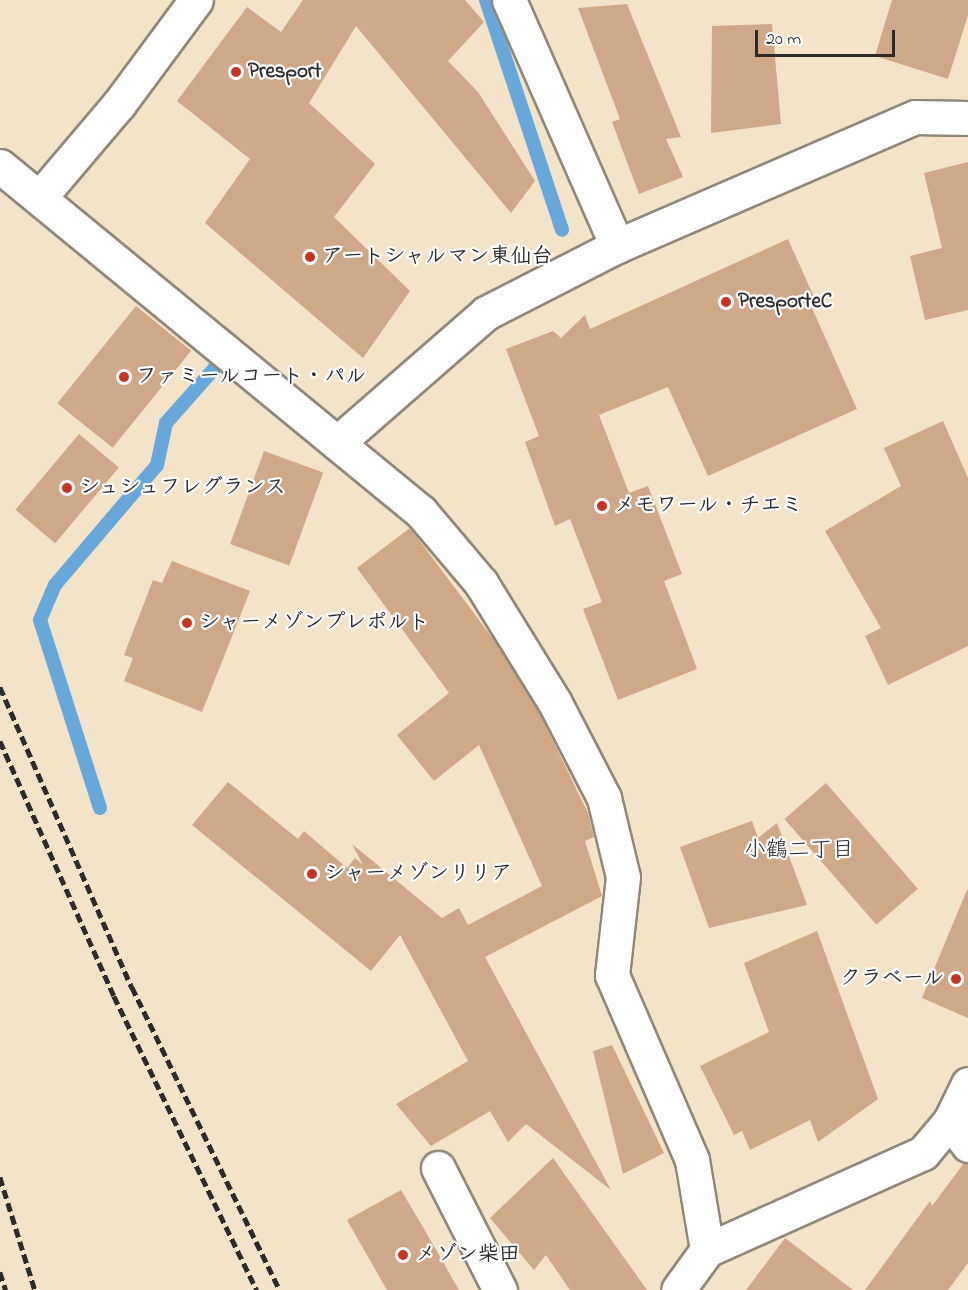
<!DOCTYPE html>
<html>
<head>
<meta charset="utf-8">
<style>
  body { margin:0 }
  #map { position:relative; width:968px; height:1290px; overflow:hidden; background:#f3e3c9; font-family:"Indie Flower","Klee One",sans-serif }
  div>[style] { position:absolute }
  .stream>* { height:14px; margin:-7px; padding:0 7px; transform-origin:7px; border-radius:7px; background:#68a7da }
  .building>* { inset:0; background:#cfa887; transform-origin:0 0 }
  .roads { filter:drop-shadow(2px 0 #8f877a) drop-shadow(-2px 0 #8f877a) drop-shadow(0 2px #8f877a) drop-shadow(0 -2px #8f877a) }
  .minor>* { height:33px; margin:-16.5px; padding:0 16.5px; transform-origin:16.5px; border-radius:16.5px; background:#fff }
  .rail>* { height:4.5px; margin-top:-2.25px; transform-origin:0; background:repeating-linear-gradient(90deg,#2b2b2b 0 9px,transparent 0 13.5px) }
  .dots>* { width:16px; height:16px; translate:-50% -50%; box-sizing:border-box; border:3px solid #fff; border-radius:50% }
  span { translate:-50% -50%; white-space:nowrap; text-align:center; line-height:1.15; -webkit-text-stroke:4.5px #fff; paint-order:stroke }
  .poi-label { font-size:21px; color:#2b2b2b; font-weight:700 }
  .left { translate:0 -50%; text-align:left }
  .right { translate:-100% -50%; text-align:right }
  .neighbourhood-label { font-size:22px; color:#2b2b2b }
  .scale { position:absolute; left:755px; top:30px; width:140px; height:27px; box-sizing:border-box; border:3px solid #2b2b2b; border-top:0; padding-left:8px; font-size:18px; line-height:21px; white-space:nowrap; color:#2b2b2b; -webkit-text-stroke:4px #fff; paint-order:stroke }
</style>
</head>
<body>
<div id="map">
  <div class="stream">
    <div style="left:486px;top:0;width:242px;rotate:71.7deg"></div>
    <div style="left:100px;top:808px;width:197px;rotate:-107.7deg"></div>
    <div style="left:40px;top:620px;width:38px;rotate:-67deg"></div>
    <div style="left:55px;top:585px;width:157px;rotate:-49.6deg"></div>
    <div style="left:157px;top:465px;width:43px;rotate:-77.9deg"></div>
    <div style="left:166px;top:423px;width:81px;rotate:-48.5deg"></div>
  </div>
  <div class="building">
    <div style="clip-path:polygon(303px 0,465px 0,484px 22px,448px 61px,478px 92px,535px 181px,511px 213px,356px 26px,309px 103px,375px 164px,334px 217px,410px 291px,363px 358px,205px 223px,250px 159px,177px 101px,247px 7px,281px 32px)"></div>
    <div style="clip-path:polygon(892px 0,968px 0,968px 15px,948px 79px,875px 56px)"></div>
    <div style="clip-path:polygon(627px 4px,681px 137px,666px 139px,683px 177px,639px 194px,612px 122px,620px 119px,578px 8px)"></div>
    <div style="clip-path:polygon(772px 24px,781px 124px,711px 133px,712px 26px)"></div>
    <div style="clip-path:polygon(968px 162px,968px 310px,925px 320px,910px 256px,942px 248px,924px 173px)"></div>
    <div style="clip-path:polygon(788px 239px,814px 297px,808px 299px,857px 409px,708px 476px,668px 387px,599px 415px,629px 493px,648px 486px,682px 574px,664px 581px,697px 669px,618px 700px,583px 609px,602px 602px,570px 519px,555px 526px,525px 442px,539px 436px,506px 349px,553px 331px,561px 338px,585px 315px,590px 329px)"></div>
    <div style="left:136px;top:306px;width:71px;height:125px;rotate:39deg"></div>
    <div style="clip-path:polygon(943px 421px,968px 478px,968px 646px,888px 685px,865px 636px,881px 628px,825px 531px,901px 486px,884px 448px)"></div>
    <div style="left:79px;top:434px;width:52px;height:99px;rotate:40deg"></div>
    <div style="left:264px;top:451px;width:63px;height:99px;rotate:20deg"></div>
    <div style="clip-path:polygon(410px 528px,494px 640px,538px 710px,588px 813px,594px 837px,585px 841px,602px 896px,485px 957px,611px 1190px,526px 1124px,508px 1142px,490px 1111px,431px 1146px,396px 1104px,468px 1061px,400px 935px,371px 971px,192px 825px,228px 782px,298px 839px,304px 831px,347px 868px,355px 858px,363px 865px,352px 844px,442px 918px,459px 908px,468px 925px,542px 886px,479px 745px,434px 781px,397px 735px,449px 693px,357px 568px)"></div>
    <div style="clip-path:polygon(172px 561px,250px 591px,202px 712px,124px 681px,133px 658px,124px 655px,153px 580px,162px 583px)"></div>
    <div style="left:826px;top:783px;width:140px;height:55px;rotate:49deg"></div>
    <div style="clip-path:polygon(752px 821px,758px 838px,777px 823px,807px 905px,709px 928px,680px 847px)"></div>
    <div style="clip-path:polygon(967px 890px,968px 890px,968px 1018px,922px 998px)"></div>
    <div style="clip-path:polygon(817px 931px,878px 1099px,818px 1142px,810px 1120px,750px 1150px,742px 1131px,734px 1135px,700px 1066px,769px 1032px,744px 963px)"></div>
    <div style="clip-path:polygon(612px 1045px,664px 1153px,623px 1174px,593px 1051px)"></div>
    <div style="clip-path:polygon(553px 1158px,647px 1290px,570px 1290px,546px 1255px,534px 1270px,490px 1218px)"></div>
    <div style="clip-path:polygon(964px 1163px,968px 1163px,968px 1263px,948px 1290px,865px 1290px,930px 1201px,932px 1206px)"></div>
    <div style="clip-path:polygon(401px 1190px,427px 1234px,459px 1290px,387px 1290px,347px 1220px)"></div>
    <div style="clip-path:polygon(785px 1238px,853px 1290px,746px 1290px)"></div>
  </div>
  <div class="roads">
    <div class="minor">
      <div style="left:509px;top:0;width:269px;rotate:66.3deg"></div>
      <div style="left:0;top:166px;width:545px;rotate:39.42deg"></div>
      <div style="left:421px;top:512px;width:93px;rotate:49.8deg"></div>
      <div style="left:481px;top:583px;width:139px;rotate:58.3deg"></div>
      <div style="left:554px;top:701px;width:109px;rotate:62.7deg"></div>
      <div style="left:604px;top:798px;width:81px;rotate:76.5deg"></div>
      <div style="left:623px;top:877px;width:99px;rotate:96.4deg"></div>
      <div style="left:612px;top:975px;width:202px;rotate:66.6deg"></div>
      <div style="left:692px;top:1160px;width:91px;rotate:80.5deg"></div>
      <div style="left:707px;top:1250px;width:49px;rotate:125.9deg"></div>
      <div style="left:40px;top:197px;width:122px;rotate:-49.7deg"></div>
      <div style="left:119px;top:104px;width:129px;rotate:-53.5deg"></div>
      <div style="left:337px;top:443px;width:198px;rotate:-41.1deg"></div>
      <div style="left:486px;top:313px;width:147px;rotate:-27.1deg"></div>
      <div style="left:617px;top:246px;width:325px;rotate:-23.4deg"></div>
      <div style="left:915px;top:117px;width:53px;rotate:1.1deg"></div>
      <div style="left:950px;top:1121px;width:30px;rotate:53deg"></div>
      <div style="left:438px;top:1168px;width:137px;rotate:63.1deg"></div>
      <div style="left:707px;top:1250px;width:237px;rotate:-24.2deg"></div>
      <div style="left:923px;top:1153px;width:42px;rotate:-49.8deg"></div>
      <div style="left:950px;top:1121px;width:41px;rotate:-64.1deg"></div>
    </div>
  </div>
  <div class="rail">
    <div style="left:0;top:687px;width:328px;rotate:66.3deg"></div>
    <div style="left:132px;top:987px;width:337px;rotate:64deg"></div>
    <div style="left:0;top:741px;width:279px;rotate:65.9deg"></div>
    <div style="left:114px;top:996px;width:327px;rotate:64.1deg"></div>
    <div style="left:0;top:1177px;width:118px;rotate:72.8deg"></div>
    <div style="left:0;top:1272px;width:19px;rotate:72deg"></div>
  </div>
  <div class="dots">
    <div style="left:236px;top:72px;background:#c8321e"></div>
    <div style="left:310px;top:257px;background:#c8321e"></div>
    <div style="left:726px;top:302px;background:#c8321e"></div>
    <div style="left:124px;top:377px;background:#c8321e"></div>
    <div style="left:67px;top:488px;background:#c8321e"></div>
    <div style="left:602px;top:506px;background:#c8321e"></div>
    <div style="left:187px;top:623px;background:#c8321e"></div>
    <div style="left:312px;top:874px;background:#c8321e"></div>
    <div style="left:956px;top:979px;background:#c8321e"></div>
    <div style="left:403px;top:1255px;background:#c8321e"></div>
  </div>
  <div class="poi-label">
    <span class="left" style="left:248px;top:72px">Presport</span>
    <span class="left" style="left:322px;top:257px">アートシャルマン東仙台</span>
    <span class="left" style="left:738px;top:302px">PresporteC</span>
    <span class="left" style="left:136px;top:377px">ファミールコート・パル</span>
    <span class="left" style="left:79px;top:488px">シュシュフレグランス</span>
    <span class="left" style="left:614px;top:506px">メモワール・チエミ</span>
    <span class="left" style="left:199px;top:623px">シャーメゾンプレポルト</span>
    <span class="left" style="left:324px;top:874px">シャーメゾンリリア</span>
    <span class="right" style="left:944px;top:979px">クラベール</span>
    <span class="left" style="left:415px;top:1255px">メゾン柴田</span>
  </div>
  <div class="neighbourhood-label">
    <span style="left:799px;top:852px">小鶴二丁目</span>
  </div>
  <div class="scale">20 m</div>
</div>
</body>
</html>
